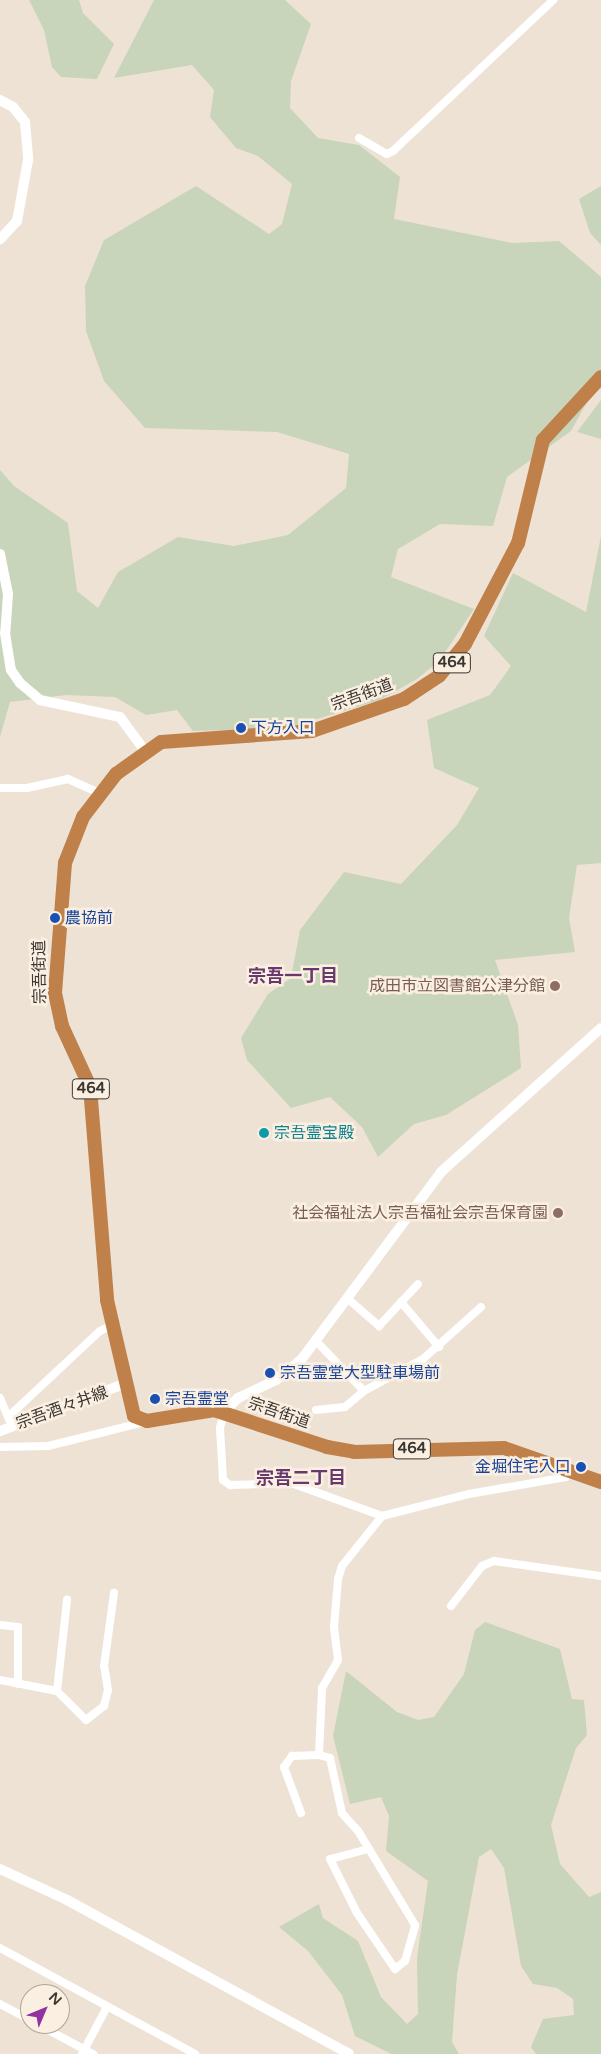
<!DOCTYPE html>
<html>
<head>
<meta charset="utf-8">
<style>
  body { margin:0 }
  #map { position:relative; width:601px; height:2054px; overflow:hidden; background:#eee2d5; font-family:"Varela Round","Noto Sans JP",sans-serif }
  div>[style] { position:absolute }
  .green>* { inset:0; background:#c8d5ba }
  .street>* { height:8px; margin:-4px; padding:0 4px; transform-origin:4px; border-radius:4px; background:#fff }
  .secondary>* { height:10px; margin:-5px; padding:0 5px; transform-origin:5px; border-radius:5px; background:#fff }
  .highway>* { height:14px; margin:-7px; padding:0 7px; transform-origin:7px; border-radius:7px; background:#bf8149 }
  .dots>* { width:14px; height:14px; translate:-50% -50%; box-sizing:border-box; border:2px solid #fbefe2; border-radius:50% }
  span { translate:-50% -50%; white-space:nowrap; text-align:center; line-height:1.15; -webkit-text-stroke:5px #fbefe2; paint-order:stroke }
  .shield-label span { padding:1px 4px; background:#fbefe2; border:1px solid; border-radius:4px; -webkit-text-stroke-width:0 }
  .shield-label { font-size:15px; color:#3a3631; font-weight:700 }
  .street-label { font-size:16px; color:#3a3631 }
  .transit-label { font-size:16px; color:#164399 }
  .left { translate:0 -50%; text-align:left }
  .right { translate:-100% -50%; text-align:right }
  .education-label { font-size:16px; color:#785e54 }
  .culture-label { font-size:16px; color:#0d838f }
  .neighbourhood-label { font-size:18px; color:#67396d; font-weight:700 }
  .north { position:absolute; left:20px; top:1984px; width:50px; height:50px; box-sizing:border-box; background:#fbefe2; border:1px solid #aea59b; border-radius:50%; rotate:45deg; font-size:14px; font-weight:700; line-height:20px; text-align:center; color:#3a3631 }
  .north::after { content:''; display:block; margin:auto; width:18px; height:22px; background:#90339e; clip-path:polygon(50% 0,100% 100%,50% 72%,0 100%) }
</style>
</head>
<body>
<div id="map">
  <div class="green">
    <div style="clip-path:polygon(29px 0,79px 0,83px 13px,114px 44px,97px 79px,61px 77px,52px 67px,44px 30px)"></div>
    <div style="clip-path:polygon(154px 0,285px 0,311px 24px,291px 81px,290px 108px,318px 138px,359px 145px,400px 177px,394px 219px,512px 243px,559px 241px,592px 269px,601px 277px,601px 377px,571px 431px,507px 477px,493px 526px,440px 524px,398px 549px,391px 577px,474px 609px,439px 661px,417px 679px,380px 700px,287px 728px,193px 731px,177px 710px,146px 715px,115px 697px,66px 695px,10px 702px,0 737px,0 470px,14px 486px,68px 523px,77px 591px,98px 608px,118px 572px,178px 537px,234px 546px,288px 535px,346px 488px,349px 454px,277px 432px,145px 428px,104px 381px,86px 331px,85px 286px,104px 240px,196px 186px,269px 234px,282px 224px,292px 184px,258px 156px,236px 148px,210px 117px,214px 90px,192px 65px,114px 78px)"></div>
    <div style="clip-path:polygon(601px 186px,601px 245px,590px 233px,579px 199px)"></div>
    <div style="clip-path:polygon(601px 400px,601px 439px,577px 432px)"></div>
    <div style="clip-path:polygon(601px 536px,601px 863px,577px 865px,569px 918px,575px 952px,495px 960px,518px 1025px,521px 1068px,446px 1115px,414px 1124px,378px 1157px,362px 1127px,330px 1097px,291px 1108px,247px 1060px,241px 1038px,268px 994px,291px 978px,300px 930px,344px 872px,401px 884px,457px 825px,479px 788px,434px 768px,427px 720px,490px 695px,511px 666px,484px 636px,513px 573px,586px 612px)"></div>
    <div style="clip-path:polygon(485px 1622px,560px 1649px,572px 1699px,584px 1700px,587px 1735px,576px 1748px,551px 1825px,560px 1864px,589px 1897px,601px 1892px,601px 2054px,536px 2054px,531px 2047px,543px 2019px,574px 2015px,573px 1999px,557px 1988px,533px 1984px,521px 1966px,504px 1868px,491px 1849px,479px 1857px,457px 1975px,452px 2042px,459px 2054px,391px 2054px,355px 2036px,342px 1995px,308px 1951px,279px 1927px,319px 1904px,323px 1918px,358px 1941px,381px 1997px,407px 2024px,418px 2014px,417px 1958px,428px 1881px,386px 1851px,389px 1816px,381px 1797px,350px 1804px,333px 1736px,346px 1671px,397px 1712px,418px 1720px,434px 1717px,464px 1674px,475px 1630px)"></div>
  </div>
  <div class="street">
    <div style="left:359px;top:138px;width:32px;rotate:30deg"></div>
    <div style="left:387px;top:154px;width:7px;rotate:-27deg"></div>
    <div style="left:393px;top:151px;width:220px;rotate:-43.3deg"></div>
    <div style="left:0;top:788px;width:27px"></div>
    <div style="left:27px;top:788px;width:42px;rotate:-12.4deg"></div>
    <div style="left:68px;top:779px;width:34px;rotate:24deg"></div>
    <div style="left:347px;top:1298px;width:43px;rotate:41.2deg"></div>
    <div style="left:379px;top:1326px;width:57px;rotate:-47.1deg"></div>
    <div style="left:401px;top:1302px;width:59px;rotate:49.8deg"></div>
    <div style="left:316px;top:1341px;width:69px;rotate:46.2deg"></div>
    <div style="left:364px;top:1391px;width:67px;rotate:-28.5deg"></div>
    <div style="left:423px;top:1359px;width:78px;rotate:-41.9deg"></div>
    <div style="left:0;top:1398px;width:26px;rotate:67deg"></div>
    <div style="left:316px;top:1410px;width:29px;rotate:-6deg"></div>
    <div style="left:345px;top:1407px;width:25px;rotate:-40deg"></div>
    <div style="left:224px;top:1412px;width:16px;rotate:104deg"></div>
    <div style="left:220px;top:1428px;width:52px;rotate:86.7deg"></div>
    <div style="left:223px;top:1480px;width:9px;rotate:36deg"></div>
    <div style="left:230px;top:1485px;width:61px;rotate:-1.9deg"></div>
    <div style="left:291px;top:1483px;width:97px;rotate:19.9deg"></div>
    <div style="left:382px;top:1516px;width:90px;rotate:-14.2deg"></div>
    <div style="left:469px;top:1494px;width:98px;rotate:-9.9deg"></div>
    <div style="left:566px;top:1477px;width:7px;rotate:-56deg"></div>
    <div style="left:8px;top:1417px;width:126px;rotate:-43.1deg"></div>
    <div style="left:100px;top:1331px;width:13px;rotate:-27deg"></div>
    <div style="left:0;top:1447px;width:48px;rotate:-1.2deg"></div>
    <div style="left:48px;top:1446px;width:100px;rotate:-13.9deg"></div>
    <div style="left:451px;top:1606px;width:51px;rotate:-52.2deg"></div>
    <div style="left:482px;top:1566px;width:13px;rotate:-23deg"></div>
    <div style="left:494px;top:1561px;width:108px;rotate:8deg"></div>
    <div style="left:0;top:1625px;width:18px;rotate:6deg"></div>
    <div style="left:18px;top:1627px;width:57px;rotate:90deg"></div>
    <div style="left:0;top:1680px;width:58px;rotate:10.9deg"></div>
    <div style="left:57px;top:1691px;width:41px;rotate:45deg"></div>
    <div style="left:86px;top:1720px;width:23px;rotate:-38deg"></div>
    <div style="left:104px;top:1706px;width:16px;rotate:-76deg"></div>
    <div style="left:108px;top:1690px;width:24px;rotate:-99deg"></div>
    <div style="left:104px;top:1666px;width:74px;rotate:-82.2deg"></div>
    <div style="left:57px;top:1691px;width:92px;rotate:-83.7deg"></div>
    <div style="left:301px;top:1813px;width:49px;rotate:-110.3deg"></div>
    <div style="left:284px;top:1767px;width:14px;rotate:-54deg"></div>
    <div style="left:292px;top:1756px;width:27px;rotate:-2deg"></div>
    <div style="left:368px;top:1849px;width:39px;rotate:165deg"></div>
    <div style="left:330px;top:1859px;width:60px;rotate:63.4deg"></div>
    <div style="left:357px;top:1913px;width:68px;rotate:55.8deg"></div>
    <div style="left:395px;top:1969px;width:13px;rotate:-39deg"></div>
    <div style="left:405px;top:1961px;width:37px;rotate:-74deg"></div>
    <div style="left:415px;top:1925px;width:110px;rotate:-121.2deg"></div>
    <div style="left:358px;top:1831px;width:24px;rotate:-132deg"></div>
    <div style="left:342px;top:1813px;width:56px;rotate:-102.3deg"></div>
    <div style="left:330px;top:1758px;width:11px;rotate:-165deg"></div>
    <div style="left:319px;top:1755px;width:67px;rotate:-87.4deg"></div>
    <div style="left:322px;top:1688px;width:32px;rotate:-60deg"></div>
    <div style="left:338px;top:1660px;width:33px;rotate:-97deg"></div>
    <div style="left:334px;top:1627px;width:48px;rotate:-85.2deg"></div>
    <div style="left:338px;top:1579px;width:14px;rotate:-73deg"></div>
    <div style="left:342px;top:1566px;width:64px;rotate:-51.3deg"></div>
    <div style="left:0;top:1948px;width:222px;rotate:28.5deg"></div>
    <div style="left:0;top:2004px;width:34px;rotate:28deg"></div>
    <div style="left:37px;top:2024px;width:64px;rotate:28.2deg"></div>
    <div style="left:82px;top:2054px;width:53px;rotate:-62deg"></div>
  </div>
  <div class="secondary">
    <div style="left:0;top:100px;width:15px;rotate:28deg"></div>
    <div style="left:13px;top:107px;width:19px;rotate:51deg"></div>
    <div style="left:25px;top:122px;width:38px;rotate:85deg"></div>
    <div style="left:28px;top:160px;width:62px;rotate:100.2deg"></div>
    <div style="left:17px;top:221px;width:25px;rotate:133deg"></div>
    <div style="left:0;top:554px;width:41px;rotate:78.7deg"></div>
    <div style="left:8px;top:594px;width:39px;rotate:94deg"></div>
    <div style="left:5px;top:633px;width:37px;rotate:81deg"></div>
    <div style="left:11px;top:670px;width:16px;rotate:55deg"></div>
    <div style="left:20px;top:683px;width:26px;rotate:40deg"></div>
    <div style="left:40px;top:700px;width:82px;rotate:12deg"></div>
    <div style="left:120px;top:717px;width:42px;rotate:53.7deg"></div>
    <div style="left:224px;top:1412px;width:20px;rotate:-45deg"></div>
    <div style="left:238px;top:1398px;width:42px;rotate:-25.3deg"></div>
    <div style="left:276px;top:1380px;width:32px;rotate:-39deg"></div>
    <div style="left:301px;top:1360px;width:234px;rotate:-53.3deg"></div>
    <div style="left:441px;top:1172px;width:215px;rotate:-42deg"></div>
    <div style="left:0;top:1431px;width:133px;rotate:-20.8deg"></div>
    <div style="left:0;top:1869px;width:74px;rotate:24.8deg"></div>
    <div style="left:67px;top:1900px;width:321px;rotate:28.6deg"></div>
  </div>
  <div class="highway">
    <div style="left:601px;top:377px;width:86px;rotate:132.6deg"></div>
    <div style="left:543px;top:440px;width:106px;rotate:103.6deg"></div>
    <div style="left:518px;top:543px;width:114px;rotate:117.7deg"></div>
    <div style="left:465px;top:644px;width:41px;rotate:129.1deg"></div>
    <div style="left:439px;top:676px;width:42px;rotate:146.7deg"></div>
    <div style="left:404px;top:699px;width:97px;rotate:160.8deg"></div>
    <div style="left:312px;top:731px;width:151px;rotate:175.8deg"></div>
    <div style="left:161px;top:742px;width:55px;rotate:144.6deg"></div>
    <div style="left:116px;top:774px;width:54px;rotate:127.5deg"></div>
    <div style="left:83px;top:817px;width:49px;rotate:111.4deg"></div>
    <div style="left:65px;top:863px;width:130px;rotate:94.4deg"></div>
    <div style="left:55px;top:993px;width:34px;rotate:78deg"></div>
    <div style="left:62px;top:1026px;width:67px;rotate:65.3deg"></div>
    <div style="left:90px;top:1087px;width:214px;rotate:85.4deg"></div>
    <div style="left:107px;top:1300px;width:119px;rotate:76.9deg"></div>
    <div style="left:134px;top:1416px;width:14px;rotate:21deg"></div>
    <div style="left:147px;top:1421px;width:68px;rotate:-9.3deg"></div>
    <div style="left:214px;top:1410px;width:119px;rotate:18.1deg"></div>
    <div style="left:327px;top:1447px;width:27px;rotate:10deg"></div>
    <div style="left:354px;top:1452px;width:150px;rotate:-1.5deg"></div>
    <div style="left:504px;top:1448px;width:103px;rotate:19.3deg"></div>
  </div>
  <div class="dots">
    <div style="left:241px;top:728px;background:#1a4fb4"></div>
    <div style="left:55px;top:918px;background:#1a4fb4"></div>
    <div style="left:555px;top:986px;background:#8d6e63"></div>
    <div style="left:264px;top:1133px;background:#0f9aa8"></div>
    <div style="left:558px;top:1213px;background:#8d6e63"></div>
    <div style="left:270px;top:1373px;background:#1a4fb4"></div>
    <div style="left:155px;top:1399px;background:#1a4fb4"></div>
    <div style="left:581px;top:1467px;background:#1a4fb4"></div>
  </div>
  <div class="shield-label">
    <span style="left:452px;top:663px">464</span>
    <span style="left:91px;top:1089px">464</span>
    <span style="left:412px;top:1449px">464</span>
  </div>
  <div class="street-label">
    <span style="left:362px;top:695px;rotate:-20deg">宗吾街道</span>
    <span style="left:40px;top:972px;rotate:-91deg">宗吾街道</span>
    <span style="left:62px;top:1408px;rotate:-20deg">宗吾酒々井線</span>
    <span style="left:279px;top:1413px;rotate:19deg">宗吾街道</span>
  </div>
  <div class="transit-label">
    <span class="left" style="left:251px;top:728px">下方入口</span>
    <span class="left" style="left:65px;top:918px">農協前</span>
    <span class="left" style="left:280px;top:1373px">宗吾霊堂大型駐車場前</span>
    <span class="left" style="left:165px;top:1399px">宗吾霊堂</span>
    <span class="right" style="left:571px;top:1467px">金堀住宅入口</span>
  </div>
  <div class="education-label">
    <span class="right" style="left:545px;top:986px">成田市立図書館公津分館</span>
    <span class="right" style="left:548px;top:1213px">社会福祉法人宗吾福祉会宗吾保育園</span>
  </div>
  <div class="culture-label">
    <span class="left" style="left:274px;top:1133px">宗吾霊宝殿</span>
  </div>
  <div class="neighbourhood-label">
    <span style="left:293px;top:976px">宗吾一丁目</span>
    <span style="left:301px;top:1478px">宗吾二丁目</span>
  </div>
  <div class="north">N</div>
</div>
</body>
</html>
